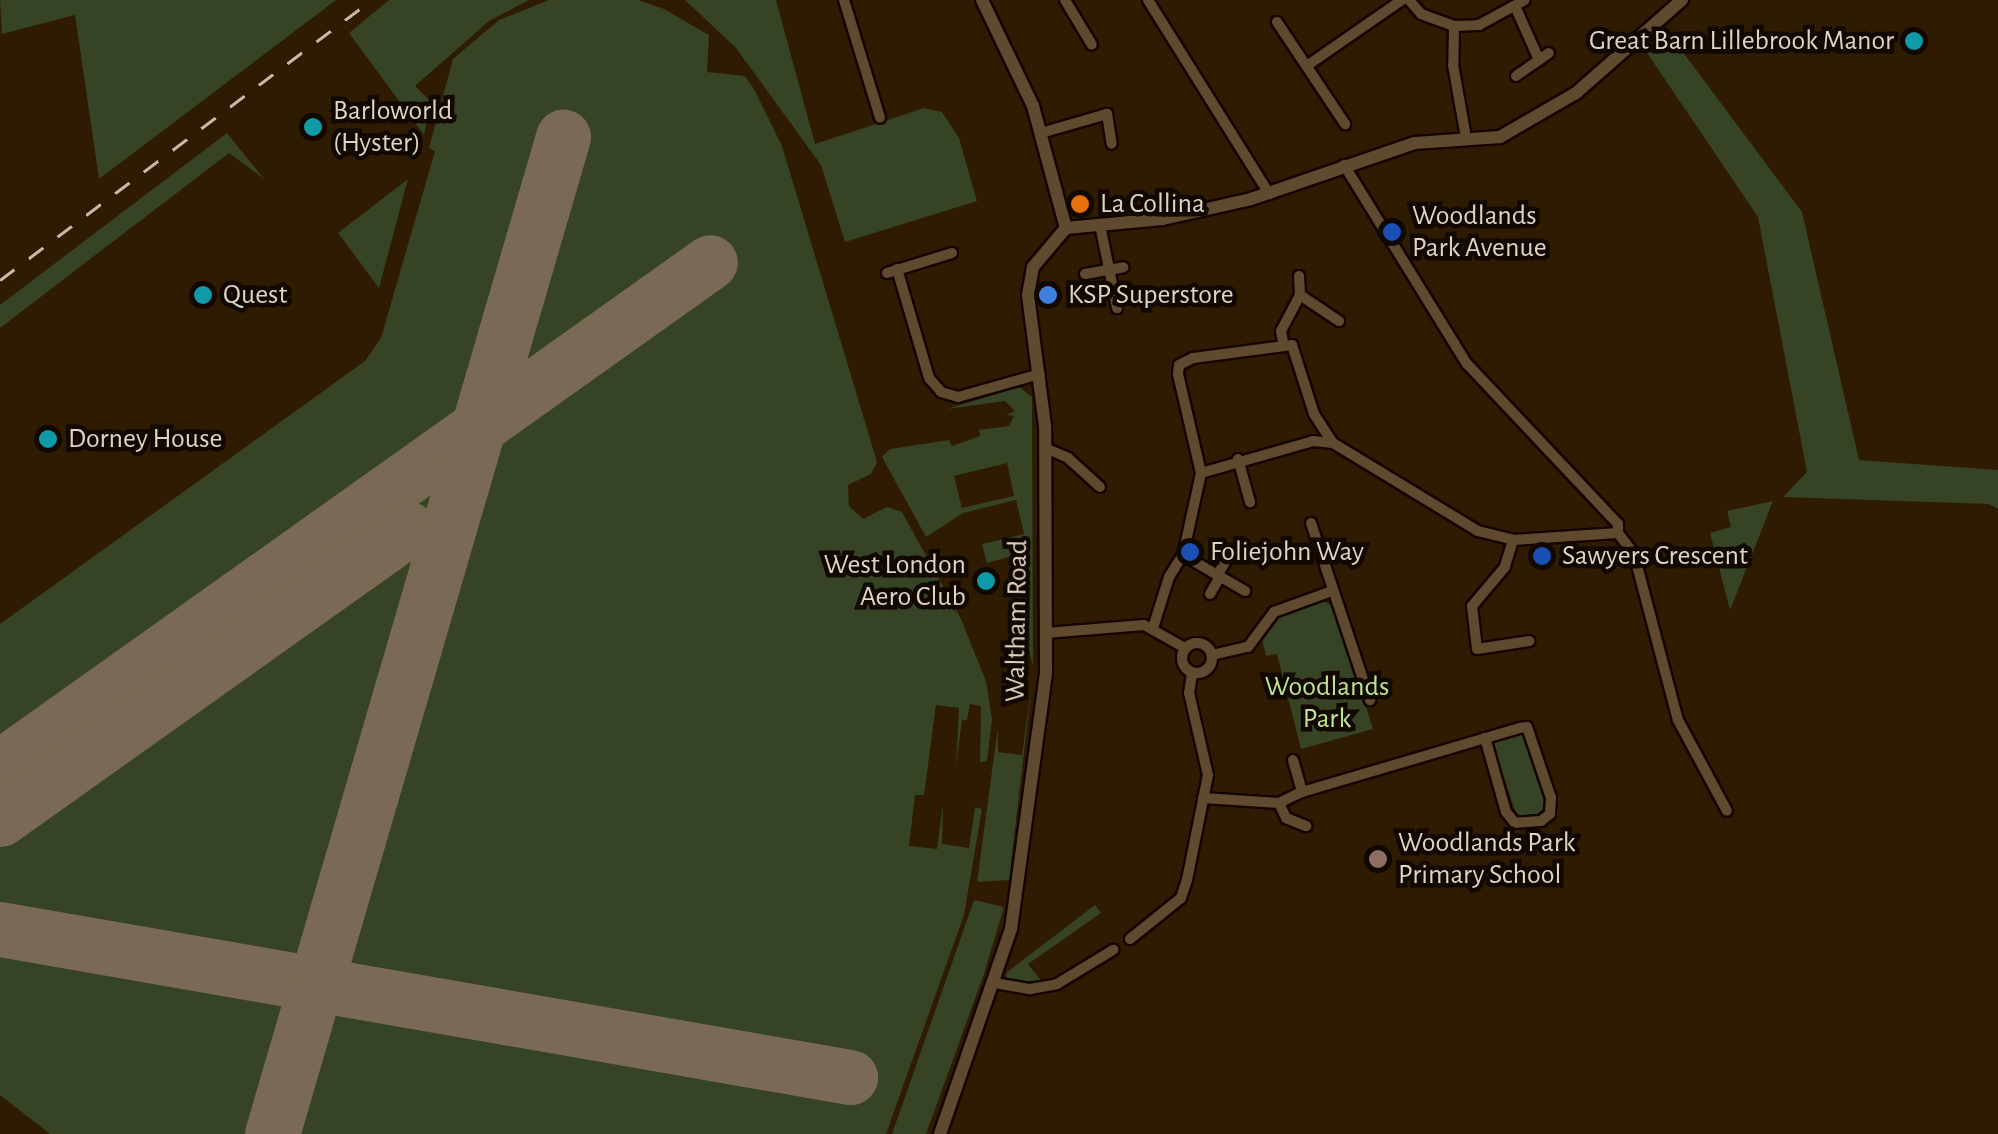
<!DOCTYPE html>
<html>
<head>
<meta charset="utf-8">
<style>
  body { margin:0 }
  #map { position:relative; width:1998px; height:1134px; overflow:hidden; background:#2e1b01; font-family:"Alegreya Sans",sans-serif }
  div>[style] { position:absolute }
  .green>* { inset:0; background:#364324 }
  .runway>* { height:55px; margin:-27.5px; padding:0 27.5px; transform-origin:27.5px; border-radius:27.5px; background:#7a6a55 }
  .roads { filter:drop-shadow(2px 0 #150500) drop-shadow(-2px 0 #150500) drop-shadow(0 2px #150500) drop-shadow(0 -2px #150500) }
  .minor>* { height:10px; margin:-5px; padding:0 5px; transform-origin:5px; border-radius:5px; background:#5f4a2f }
  .minor>.ring { margin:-5px; padding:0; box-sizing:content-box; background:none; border:10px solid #5f4a2f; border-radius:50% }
  .tertiary>* { height:12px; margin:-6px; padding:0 6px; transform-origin:6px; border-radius:6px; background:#5f4a2f }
  .rail>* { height:2.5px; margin-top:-1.25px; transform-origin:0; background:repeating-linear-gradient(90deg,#c7baa9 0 18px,transparent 0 36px) }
  .dots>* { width:28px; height:28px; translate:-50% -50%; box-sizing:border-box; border:5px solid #100801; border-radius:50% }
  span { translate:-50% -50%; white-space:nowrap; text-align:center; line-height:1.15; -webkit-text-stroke:9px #100801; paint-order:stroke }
  .poi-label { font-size:28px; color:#dfd3c3 }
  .right { translate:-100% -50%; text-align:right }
  .left { translate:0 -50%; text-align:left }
  .street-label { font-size:28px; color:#dfd3c3 }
  .park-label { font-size:28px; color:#bee48f }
</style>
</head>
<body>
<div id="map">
  <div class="green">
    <div style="clip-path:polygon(0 0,336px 0,99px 179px,75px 15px,2px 34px)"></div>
    <div style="clip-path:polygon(389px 0,529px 0,489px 21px,415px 86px,431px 102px,424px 135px,349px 33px)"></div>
    <div style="clip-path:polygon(549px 0,638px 0,664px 9px,709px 35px,707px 72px,745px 76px,754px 89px,782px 146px,877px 462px,871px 474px,848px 485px,849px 506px,863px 519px,887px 507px,902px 512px,961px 619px,986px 681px,992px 719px,987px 761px,980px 762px,981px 706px,970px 704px,967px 720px,962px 720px,956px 766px,959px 708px,936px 705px,924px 795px,915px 795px,909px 846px,937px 849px,943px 804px,942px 844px,969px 848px,975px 807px,982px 809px,964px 915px,886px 1134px,50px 1134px,0 1095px,0 624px,365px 361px,381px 338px,435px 151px,429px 148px,453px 59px,499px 20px)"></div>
    <div style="clip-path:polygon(685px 0,776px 0,815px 144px,924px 108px,942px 112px,959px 138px,977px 201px,845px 242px,821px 165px,736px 48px)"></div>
    <div style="clip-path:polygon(1662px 24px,1802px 212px,1859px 460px,1998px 470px,1998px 509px,1989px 504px,1783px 497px,1807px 472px,1758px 217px,1641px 44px)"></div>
    <div style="clip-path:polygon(227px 133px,264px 179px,229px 153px,0 328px,0 305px)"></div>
    <div style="clip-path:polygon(408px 179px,379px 288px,338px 233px)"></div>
    <div style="clip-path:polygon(evenodd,1019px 387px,1032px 397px,1033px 667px,1009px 557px,987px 563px,982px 544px,1024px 534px,1016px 500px,963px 513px,926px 537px,882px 457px,890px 449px,949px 440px,952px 446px,980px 436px,979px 430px,1009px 426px,1014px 416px,1006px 415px,1015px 411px,1005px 401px,947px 409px,1019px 387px,1007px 463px,1014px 496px,962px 508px,954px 476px,1007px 463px)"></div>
    <div style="clip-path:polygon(1773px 501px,1730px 610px,1710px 533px,1731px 527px,1727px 511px)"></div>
    <div style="clip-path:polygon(1322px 600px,1334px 607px,1373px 729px,1301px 749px,1277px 654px,1266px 656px,1262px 639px,1276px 616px)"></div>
    <div style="clip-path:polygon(1033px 676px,1009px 880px,977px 882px,998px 727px,998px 752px,1022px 755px)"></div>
    <div style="clip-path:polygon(1522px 731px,1547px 800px,1539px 817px,1518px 819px,1491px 740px)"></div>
    <div style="clip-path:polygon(974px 900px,1004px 907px,984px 974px,926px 1134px,892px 1134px)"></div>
    <div style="clip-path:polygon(1095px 905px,1101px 913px,1028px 964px,1042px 982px,1005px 981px,1007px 972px)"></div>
  </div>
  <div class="runway">
    <div style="left:0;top:767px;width:871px;rotate:-35.42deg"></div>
    <div style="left:0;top:819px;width:501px;rotate:-35.4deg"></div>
    <div style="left:0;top:929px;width:863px;rotate:9.88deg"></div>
    <div style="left:272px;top:1134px;width:1039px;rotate:-73.73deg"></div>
  </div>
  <div class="roads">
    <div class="minor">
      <div style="left:844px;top:0;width:123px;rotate:73deg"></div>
      <div style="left:1065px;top:0;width:52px;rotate:59deg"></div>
      <div style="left:1148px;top:0;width:229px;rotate:58deg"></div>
      <div style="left:1409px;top:0;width:18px;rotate:49deg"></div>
      <div style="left:1421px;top:14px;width:35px;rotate:20deg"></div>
      <div style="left:1454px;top:26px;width:25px;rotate:-2deg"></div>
      <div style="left:1479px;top:25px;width:52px;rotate:-28.5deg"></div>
      <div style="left:1515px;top:6px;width:59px;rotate:66deg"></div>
      <div style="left:1277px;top:22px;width:123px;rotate:56.3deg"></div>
      <div style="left:1454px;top:26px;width:39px;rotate:91deg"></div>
      <div style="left:1453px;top:65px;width:68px;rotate:79.8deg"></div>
      <div style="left:1308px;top:65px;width:114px;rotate:-34.7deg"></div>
      <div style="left:1516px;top:76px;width:40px;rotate:-34.9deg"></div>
      <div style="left:1041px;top:133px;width:69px;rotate:-16.1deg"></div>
      <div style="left:1107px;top:114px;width:30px;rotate:81deg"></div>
      <div style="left:1100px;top:225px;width:85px;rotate:78.4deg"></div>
      <div style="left:897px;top:269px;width:114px;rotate:73.6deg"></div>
      <div style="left:929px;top:378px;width:18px;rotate:49deg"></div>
      <div style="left:941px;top:392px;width:18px;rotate:16deg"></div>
      <div style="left:958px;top:397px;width:85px;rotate:-15.7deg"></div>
      <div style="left:887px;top:273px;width:68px;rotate:-17.1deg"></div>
      <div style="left:1085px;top:274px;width:39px;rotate:-10deg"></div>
      <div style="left:1300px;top:295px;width:47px;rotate:33.7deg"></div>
      <div style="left:1283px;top:342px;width:11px;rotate:-100deg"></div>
      <div style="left:1281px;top:331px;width:41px;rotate:-62.2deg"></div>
      <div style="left:1300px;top:295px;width:19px;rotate:-93deg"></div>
      <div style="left:1045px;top:448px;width:25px;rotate:23deg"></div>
      <div style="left:1068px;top:458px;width:43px;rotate:42.2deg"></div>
      <div style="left:1238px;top:459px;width:45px;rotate:74.4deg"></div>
      <div style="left:1201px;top:473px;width:102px;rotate:-103.1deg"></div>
      <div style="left:1178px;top:374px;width:9px;rotate:-84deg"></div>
      <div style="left:1179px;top:365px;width:16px;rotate:-27deg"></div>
      <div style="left:1193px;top:358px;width:100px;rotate:-7.5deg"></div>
      <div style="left:1292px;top:345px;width:72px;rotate:72.3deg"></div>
      <div style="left:1314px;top:414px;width:35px;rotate:57deg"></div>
      <div style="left:1311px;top:523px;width:187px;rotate:71.6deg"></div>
      <div style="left:1618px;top:533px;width:26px;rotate:53deg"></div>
      <div style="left:1634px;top:554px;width:172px;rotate:75.2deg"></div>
      <div style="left:1678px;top:720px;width:103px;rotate:61.7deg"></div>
      <div style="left:1513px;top:540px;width:28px;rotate:107deg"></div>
      <div style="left:1505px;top:567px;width:51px;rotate:130.2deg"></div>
      <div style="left:1472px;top:606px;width:43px;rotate:83.4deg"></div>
      <div style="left:1477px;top:649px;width:53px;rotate:-8.7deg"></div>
      <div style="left:1183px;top:555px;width:72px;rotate:30.1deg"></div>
      <div style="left:1217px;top:575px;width:24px;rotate:-57deg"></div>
      <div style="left:1210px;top:594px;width:20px;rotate:-60deg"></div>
      <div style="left:1153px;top:628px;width:53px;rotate:-72.6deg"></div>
      <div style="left:1169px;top:577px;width:26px;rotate:-58deg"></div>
      <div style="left:1183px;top:555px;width:84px;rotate:-77.6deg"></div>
      <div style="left:1201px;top:473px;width:116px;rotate:-15.9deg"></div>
      <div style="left:1313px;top:441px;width:20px;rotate:6deg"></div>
      <div style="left:1333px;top:443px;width:170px;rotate:31.3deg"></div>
      <div style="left:1478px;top:531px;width:36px;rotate:14deg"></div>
      <div style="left:1513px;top:540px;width:105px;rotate:-3.8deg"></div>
      <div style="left:1618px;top:533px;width:9px;rotate:-90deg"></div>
      <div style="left:1618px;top:524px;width:220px;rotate:-133.3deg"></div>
      <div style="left:1467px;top:364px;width:234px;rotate:-121.7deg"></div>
      <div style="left:1046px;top:633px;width:98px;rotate:-4.7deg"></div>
      <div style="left:1144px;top:625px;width:47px;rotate:29.3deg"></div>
      <div class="ring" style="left:1182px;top:643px;width:20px;height:20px"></div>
      <div style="left:1212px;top:655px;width:37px;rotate:-13deg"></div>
      <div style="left:1248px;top:647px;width:44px;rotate:-53.4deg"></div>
      <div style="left:1274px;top:612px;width:62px;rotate:-19.9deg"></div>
      <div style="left:1293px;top:760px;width:33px;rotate:74deg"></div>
      <div style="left:1203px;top:798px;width:76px;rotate:3.8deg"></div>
      <div style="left:1279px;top:803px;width:25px;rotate:-26deg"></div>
      <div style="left:1302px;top:792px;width:226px;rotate:-16.4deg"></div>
      <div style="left:1519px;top:728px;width:8px;rotate:-7deg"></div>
      <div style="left:1527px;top:727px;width:75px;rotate:71.3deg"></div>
      <div style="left:1551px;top:798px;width:16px;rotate:94deg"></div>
      <div style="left:1550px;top:814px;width:11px;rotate:142deg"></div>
      <div style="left:1541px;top:821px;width:26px;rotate:176deg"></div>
      <div style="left:1515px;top:823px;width:14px;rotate:-129deg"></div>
      <div style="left:1506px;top:812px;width:77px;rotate:-105.8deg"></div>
      <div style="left:1279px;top:803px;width:17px;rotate:65deg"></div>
      <div style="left:1286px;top:818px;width:22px;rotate:22deg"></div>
      <div style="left:1130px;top:939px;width:65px;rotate:-38.8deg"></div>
      <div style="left:1181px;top:898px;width:19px;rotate:-72deg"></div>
      <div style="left:1187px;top:880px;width:107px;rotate:-78.7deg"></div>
      <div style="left:1208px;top:775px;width:84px;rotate:-103deg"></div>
      <div style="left:1189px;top:693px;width:20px;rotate:-81deg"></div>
      <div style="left:995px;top:983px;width:36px;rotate:10deg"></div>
      <div style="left:1030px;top:989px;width:27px;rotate:-10deg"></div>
      <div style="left:1057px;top:984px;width:66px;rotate:-31.3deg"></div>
    </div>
    <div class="tertiary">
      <div style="left:982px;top:0;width:118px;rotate:64.3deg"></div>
      <div style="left:1033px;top:106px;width:126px;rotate:74.9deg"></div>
      <div style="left:1066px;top:228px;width:97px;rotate:-5.3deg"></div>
      <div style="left:1163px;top:219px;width:90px;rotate:-12.8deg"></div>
      <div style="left:1251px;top:199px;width:173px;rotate:-18.9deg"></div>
      <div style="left:1415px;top:143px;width:85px;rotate:-4deg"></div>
      <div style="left:1500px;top:137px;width:88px;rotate:-30.1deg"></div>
      <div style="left:1576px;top:93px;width:141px;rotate:-41.3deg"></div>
      <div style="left:940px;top:1134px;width:217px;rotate:-70.9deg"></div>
      <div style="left:1011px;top:929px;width:258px;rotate:-82.2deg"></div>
      <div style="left:1046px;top:673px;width:247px;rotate:-90.2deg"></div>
      <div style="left:1045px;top:426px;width:132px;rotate:-97.4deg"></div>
      <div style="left:1028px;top:295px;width:28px;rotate:-80deg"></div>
      <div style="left:1033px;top:267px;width:51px;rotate:-49.8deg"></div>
    </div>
  </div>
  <div class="rail">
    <div style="left:0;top:280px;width:465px;rotate:-37deg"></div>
  </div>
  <div class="dots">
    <div style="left:1914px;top:41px;background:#0f9aa8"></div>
    <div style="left:313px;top:127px;background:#0f9aa8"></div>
    <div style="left:1080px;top:204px;background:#e8710a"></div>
    <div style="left:1392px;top:232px;background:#1a4fb4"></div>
    <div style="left:203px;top:295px;background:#0f9aa8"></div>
    <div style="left:1048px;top:295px;background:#3f7fe0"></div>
    <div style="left:48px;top:439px;background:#0f9aa8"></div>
    <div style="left:1190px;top:552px;background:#1a4fb4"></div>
    <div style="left:1542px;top:556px;background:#1a4fb4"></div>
    <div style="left:986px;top:581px;background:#0f9aa8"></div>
    <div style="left:1378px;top:859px;background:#8d6e63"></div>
  </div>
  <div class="poi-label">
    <span class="right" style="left:1894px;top:41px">Great Barn Lillebrook Manor</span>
    <span class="left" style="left:333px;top:127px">Barloworld<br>(Hyster)</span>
    <span class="left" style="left:1100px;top:204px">La Collina</span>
    <span class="left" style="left:1412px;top:232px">Woodlands<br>Park Avenue</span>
    <span class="left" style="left:223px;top:295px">Quest</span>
    <span class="left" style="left:1068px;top:295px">KSP Superstore</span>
    <span class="left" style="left:68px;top:439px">Dorney House</span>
    <span class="left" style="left:1210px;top:552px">Foliejohn Way</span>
    <span class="left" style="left:1562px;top:556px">Sawyers Crescent</span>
    <span class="right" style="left:966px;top:581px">West London<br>Aero Club</span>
    <span class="left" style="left:1398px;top:859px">Woodlands Park<br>Primary School</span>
  </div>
  <div class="street-label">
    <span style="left:1017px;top:621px;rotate:-89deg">Waltham Road</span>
  </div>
  <div class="park-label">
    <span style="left:1327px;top:703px">Woodlands<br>Park</span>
  </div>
</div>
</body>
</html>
